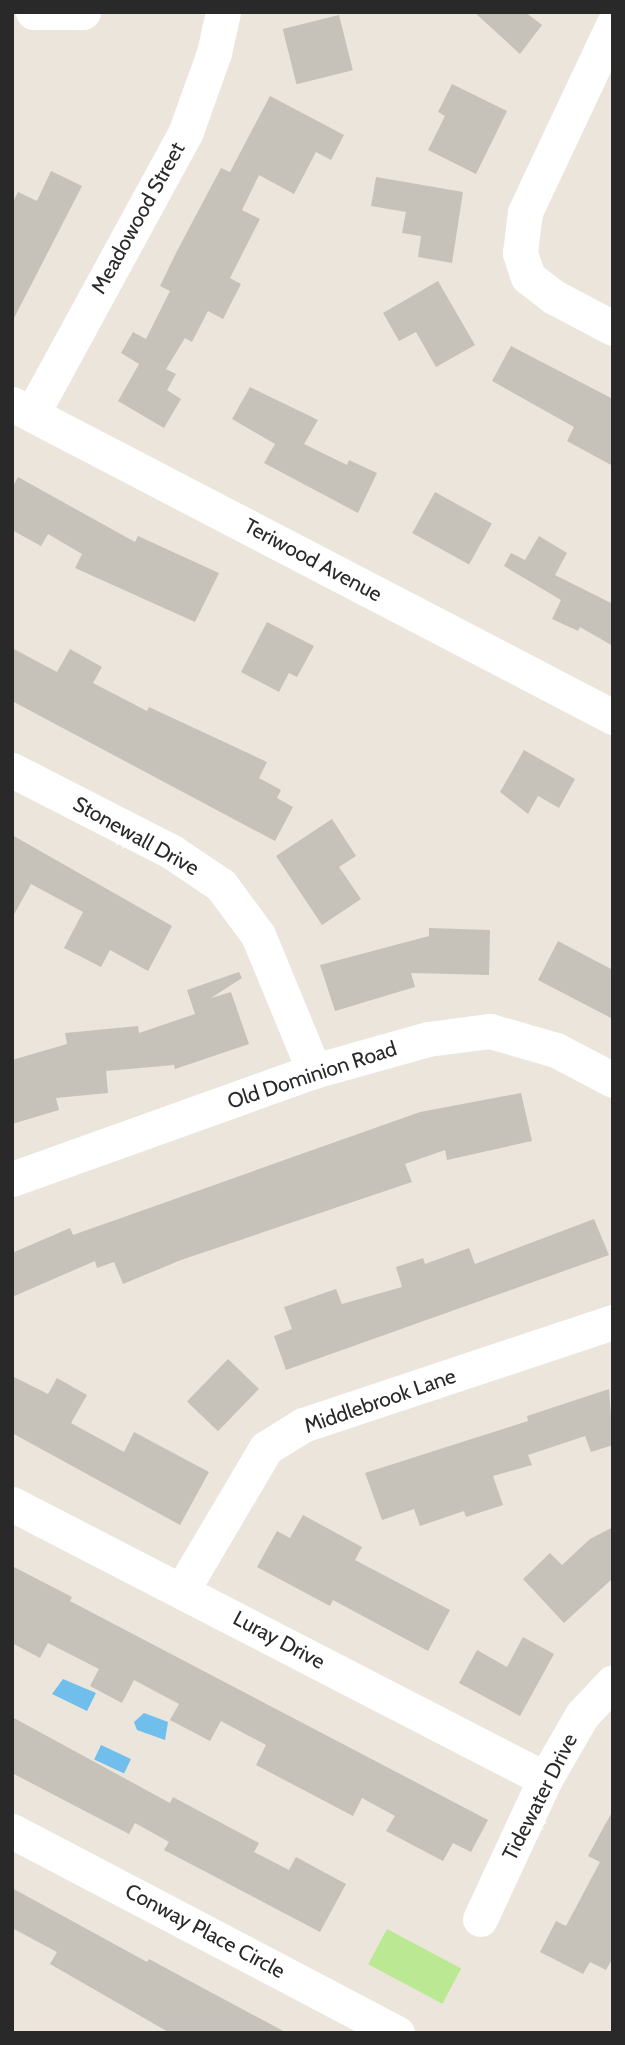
<!DOCTYPE html>
<html>
<head>
<meta charset="utf-8">
<style>
  body { margin:0 }
  #map { position:relative; width:625px; height:2045px; overflow:hidden; background:#ebe5db; font-family:Cabin,sans-serif }
  div>[style] { position:absolute }
  .pitch>* { inset:0; background:#bbe893; transform-origin:0 0 }
  .water>* { inset:0; background:#6fbeec; transform-origin:0 0 }
  .building>* { inset:0; background:#c6c2ba; transform-origin:0 0 }
  .minor>* { height:35px; margin:-17.5px; padding:0 17.5px; transform-origin:17.5px; border-radius:17.5px; background:#fff }
  span { translate:-50% -50%; white-space:nowrap; text-align:center; line-height:1.15; -webkit-text-stroke:7px #fff; paint-order:stroke }
  .street-label { font-size:21px; color:#292929 }
  .frame { position:absolute; inset:0; border:14px solid #292929; pointer-events:none }
</style>
</head>
<body>
<div id="map">
  <div class="pitch">
    <div style="left:387px;top:1929px;width:84px;height:40px;rotate:28deg"></div>
  </div>
  <div class="water">
    <div style="clip-path:polygon(63px 1679px,96px 1693px,87px 1711px,52px 1694px)"></div>
    <div style="clip-path:polygon(144px 1713px,168px 1722px,165px 1740px,137px 1730px,134px 1722px)"></div>
    <div style="left:101px;top:1745px;width:33px;height:16px;rotate:25deg"></div>
  </div>
  <div class="building">
    <div style="clip-path:polygon(474px 12px,525px 12px,542px 25px,520px 54px)"></div>
    <div style="left:339px;top:15px;width:57px;height:58px;rotate:76deg"></div>
    <div style="clip-path:polygon(452px 84px,507px 111px,476px 174px,428px 150px,445px 116px,438px 112px)"></div>
    <div style="clip-path:polygon(270px 96px,344px 135px,331px 160px,316px 152px,294px 194px,259px 175px,242px 210px,260px 219px,230px 278px,241px 284px,223px 319px,208px 311px,192px 342px,185px 338px,166px 369px,176px 374px,167px 390px,181px 399px,164px 428px,118px 401px,139px 364px,121px 353px,133px 332px,146px 339px,170px 291px,160px 286px,177px 251px,221px 168px,230px 172px)"></div>
    <div style="clip-path:polygon(51px 171px,82px 186px,12px 322px,12px 204px,18px 192px,37px 201px)"></div>
    <div style="clip-path:polygon(376px 177px,463px 192px,452px 263px,418px 257px,421px 236px,402px 233px,406px 212px,371px 206px)"></div>
    <div style="clip-path:polygon(438px 281px,475px 345px,436px 367px,416px 332px,399px 341px,383px 313px)"></div>
    <div style="clip-path:polygon(511px 346px,613px 399px,613px 466px,567px 441px,574px 427px,492px 381px)"></div>
    <div style="clip-path:polygon(250px 387px,318px 420px,304px 444px,347px 465px,349px 460px,377px 473px,358px 513px,264px 463px,275px 444px,232px 419px)"></div>
    <div style="clip-path:polygon(18px 477px,135px 542px,138px 536px,219px 573px,195px 622px,75px 568px,82px 554px,48px 534px,41px 546px,12px 530px,12px 488px)"></div>
    <div style="left:435px;top:492px;width:65px;height:47px;rotate:29deg"></div>
    <div style="clip-path:polygon(539px 536px,567px 553px,555px 575px,613px 604px,613px 646px,580px 627px,578px 631px,552px 619px,561px 600px,504px 566px,511px 553px,525px 560px)"></div>
    <div style="clip-path:polygon(267px 622px,314px 646px,297px 677px,289px 673px,279px 692px,241px 672px)"></div>
    <div style="clip-path:polygon(12px 648px,57px 672px,70px 649px,102px 667px,93px 683px,147px 711px,149px 707px,267px 762px,259px 778px,281px 790px,277px 798px,293px 807px,275px 841px,12px 701px)"></div>
    <div style="clip-path:polygon(524px 750px,575px 779px,559px 808px,538px 796px,528px 814px,500px 792px)"></div>
    <div style="clip-path:polygon(332px 819px,356px 856px,339px 867px,361px 899px,322px 925px,276px 856px)"></div>
    <div style="clip-path:polygon(12px 835px,172px 926px,148px 971px,110px 950px,101px 967px,64px 948px,83px 912px,31px 884px,12px 918px)"></div>
    <div style="clip-path:polygon(429px 928px,490px 930px,489px 975px,411px 973px,415px 987px,335px 1011px,320px 965px,429px 936px)"></div>
    <div style="clip-path:polygon(558px 941px,613px 970px,613px 1019px,538px 980px)"></div>
    <div style="clip-path:polygon(239px 972px,242px 978px,211px 998px,231px 992px,249px 1044px,175px 1069px,174px 1065px,106px 1071px,108px 1093px,56px 1098px,59px 1110px,12px 1124px,12px 1060px,67px 1044px,65px 1033px,138px 1026px,139px 1033px,195px 1014px,187px 990px)"></div>
    <div style="clip-path:polygon(521px 1093px,532px 1141px,447px 1160px,445px 1150px,405px 1164px,412px 1182px,181px 1260px,123px 1284px,114px 1262px,97px 1268px,95px 1261px,12px 1297px,12px 1253px,70px 1228px,73px 1235px,420px 1112px)"></div>
    <div style="clip-path:polygon(594px 1219px,609px 1255px,286px 1370px,274px 1336px,292px 1329px,284px 1307px,336px 1289px,342px 1304px,402px 1287px,396px 1267px,423px 1258px,425px 1264px,469px 1248px,475px 1264px)"></div>
    <div style="left:228px;top:1359px;width:43px;height:59px;rotate:44deg"></div>
    <div style="clip-path:polygon(12px 1376px,48px 1394px,57px 1378px,87px 1395px,71px 1423px,124px 1452px,134px 1432px,209px 1472px,180px 1525px,12px 1433px)"></div>
    <div style="clip-path:polygon(609px 1389px,613px 1445px,591px 1452px,585px 1436px,528px 1455px,532px 1465px,493px 1476px,503px 1505px,466px 1517px,464px 1511px,420px 1526px,414px 1509px,382px 1520px,365px 1473px,528px 1421px,527px 1416px)"></div>
    <div style="clip-path:polygon(303px 1515px,362px 1547px,355px 1560px,450px 1610px,428px 1651px,333px 1600px,330px 1606px,257px 1567px,277px 1531px,290px 1538px)"></div>
    <div style="clip-path:polygon(613px 1527px,613px 1578px,564px 1623px,523px 1579px,550px 1553px,562px 1565px,590px 1539px)"></div>
    <div style="clip-path:polygon(12px 1566px,72px 1597px,70px 1601px,488px 1820px,471px 1852px,453px 1843px,443px 1861px,386px 1831px,395px 1816px,362px 1798px,353px 1816px,256px 1765px,266px 1745px,221px 1721px,210px 1741px,170px 1720px,179px 1704px,134px 1680px,122px 1703px,90px 1686px,99px 1669px,48px 1643px,40px 1658px,12px 1643px)"></div>
    <div style="clip-path:polygon(523px 1637px,554px 1654px,520px 1716px,459px 1683px,477px 1650px,507px 1667px)"></div>
    <div style="clip-path:polygon(12px 1717px,170px 1803px,173px 1797px,259px 1843px,254px 1852px,289px 1870px,296px 1857px,346px 1884px,320px 1932px,164px 1850px,169px 1842px,135px 1823px,129px 1834px,12px 1773px)"></div>
    <div style="clip-path:polygon(613px 1810px,613px 1958px,606px 1970px,590px 1962px,583px 1974px,540px 1952px,556px 1921px,566px 1926px,600px 1862px,588px 1856px)"></div>
    <div style="clip-path:polygon(12px 1888px,147px 1962px,149px 1959px,287px 2033px,170px 2033px,50px 1964px,57px 1952px,12px 1928px)"></div>
  </div>
  <div class="minor">
    <div style="left:33px;top:12px;width:50px"></div>
    <div style="left:613px;top:25px;width:207px;rotate:115.2deg"></div>
    <div style="left:525px;top:212px;width:41px;rotate:97deg"></div>
    <div style="left:520px;top:253px;width:25px;rotate:72deg"></div>
    <div style="left:528px;top:277px;width:33px;rotate:38deg"></div>
    <div style="left:554px;top:297px;width:67px;rotate:27.7deg"></div>
    <div style="left:12px;top:404px;width:678px;rotate:27.51deg"></div>
    <div style="left:32px;top:414px;width:322px;rotate:-61.4deg"></div>
    <div style="left:186px;top:131px;width:83px;rotate:-70.3deg"></div>
    <div style="left:214px;top:53px;width:42px;rotate:-77.6deg"></div>
    <div style="left:12px;top:770px;width:180px;rotate:27.1deg"></div>
    <div style="left:172px;top:852px;width:59px;rotate:34deg"></div>
    <div style="left:221px;top:885px;width:62px;rotate:53.5deg"></div>
    <div style="left:258px;top:935px;width:147px;rotate:67.6deg"></div>
    <div style="left:12px;top:1179px;width:321px;rotate:-19.7deg"></div>
    <div style="left:314px;top:1071px;width:118px;rotate:-15.7deg"></div>
    <div style="left:428px;top:1039px;width:63px;rotate:-7.4deg"></div>
    <div style="left:490px;top:1031px;width:69px;rotate:16.1deg"></div>
    <div style="left:556px;top:1050px;width:64px;rotate:27.8deg"></div>
    <div style="left:12px;top:1504px;width:600px;rotate:27.29deg"></div>
    <div style="left:182px;top:1590px;width:165px;rotate:-59.4deg"></div>
    <div style="left:266px;top:1448px;width:44px;rotate:-31.9deg"></div>
    <div style="left:303px;top:1425px;width:327px;rotate:-18.4deg"></div>
    <div style="left:12px;top:1831px;width:435px;rotate:27.7deg"></div>
    <div style="left:480px;top:1919px;width:154px;rotate:-65.1deg"></div>
    <div style="left:545px;top:1779px;width:74px;rotate:-60deg"></div>
    <div style="left:582px;top:1715px;width:45px;rotate:-46.8deg"></div>
  </div>
  <div class="street-label">
    <span style="left:138px;top:218px;rotate:-61deg">Meadowood Street</span>
    <span style="left:313px;top:560px;rotate:28deg">Teriwood Avenue</span>
    <span style="left:136px;top:836px;rotate:29deg">Stonewall Drive</span>
    <span style="left:312px;top:1075px;rotate:-18deg">Old Dominion Road</span>
    <span style="left:380px;top:1401px;rotate:-19deg">Middlebrook Lane</span>
    <span style="left:279px;top:1640px;rotate:28deg">Luray Drive</span>
    <span style="left:540px;top:1797px;rotate:-63deg">Tidewater Drive</span>
    <span style="left:205px;top:1931px;rotate:28deg">Conway Place Circle</span>
  </div>
  <div class="frame"></div>
</div>
</body>
</html>
